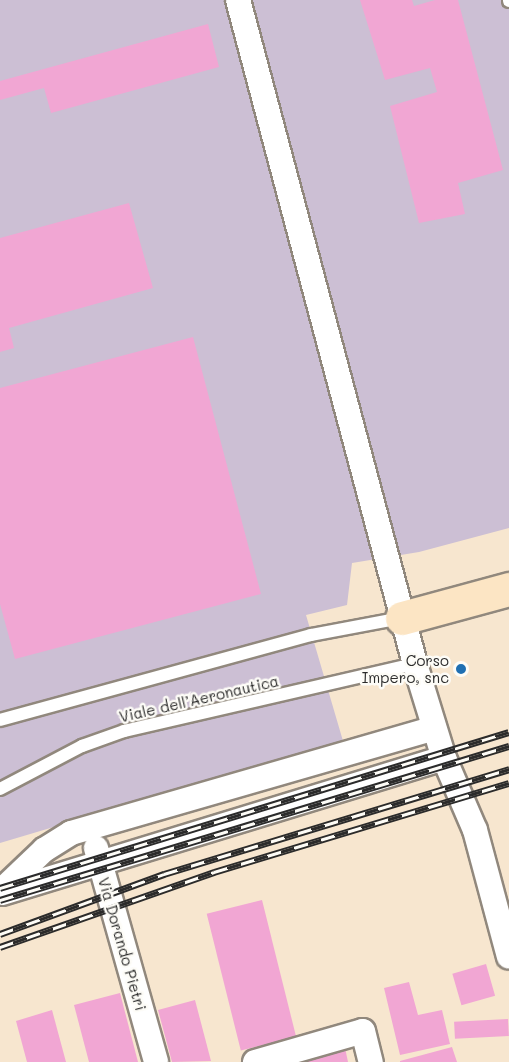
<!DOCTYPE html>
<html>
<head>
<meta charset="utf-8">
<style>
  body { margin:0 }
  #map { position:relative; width:509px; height:1062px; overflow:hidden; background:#f7e6cf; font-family:Mali,sans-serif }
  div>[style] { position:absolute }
  .industrial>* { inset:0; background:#ccbfd4 }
  .building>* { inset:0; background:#f1a6d3; transform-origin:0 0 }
  .roads { filter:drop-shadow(2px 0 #91887d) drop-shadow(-2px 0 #91887d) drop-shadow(0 2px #91887d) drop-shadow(0 -2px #91887d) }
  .lane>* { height:12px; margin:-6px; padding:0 6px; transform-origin:6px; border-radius:6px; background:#fff }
  .street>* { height:24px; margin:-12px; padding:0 12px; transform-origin:12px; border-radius:12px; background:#fff }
  .secondary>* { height:33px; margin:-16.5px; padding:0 16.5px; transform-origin:16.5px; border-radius:16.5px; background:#fce5c4 }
  .rail>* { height:7px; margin-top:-3.5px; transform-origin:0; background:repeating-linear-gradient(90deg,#fdfcf7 0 14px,#2b2b2b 0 28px); box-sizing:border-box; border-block:2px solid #2b2b2b }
  .dots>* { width:16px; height:16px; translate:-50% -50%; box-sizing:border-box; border:3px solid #fdfcf7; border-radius:50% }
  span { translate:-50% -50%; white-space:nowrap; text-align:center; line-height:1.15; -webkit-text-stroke:5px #fdfcf7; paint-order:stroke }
  .poi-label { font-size:15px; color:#2b2b2b }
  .right { translate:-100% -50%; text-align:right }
  .street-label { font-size:15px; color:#2b2b2b }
</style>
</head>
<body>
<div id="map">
  <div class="industrial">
    <div style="clip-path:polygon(0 0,509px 0,509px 528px,419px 552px,352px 563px,347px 605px,306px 615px,343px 741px,0 843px)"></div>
  </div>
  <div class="building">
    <div style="clip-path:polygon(360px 0,412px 0,414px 6px,435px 0,458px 0,503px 170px,458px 183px,465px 214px,419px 223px,390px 106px,437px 92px,430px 68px,385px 80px)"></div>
    <div style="clip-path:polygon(208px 24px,219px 67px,51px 113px,44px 88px,0 100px,0 81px)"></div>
    <div style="clip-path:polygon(129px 203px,153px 288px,9px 328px,14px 348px,0 352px,0 238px)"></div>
    <div style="clip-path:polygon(193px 337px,261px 594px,15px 659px,0 604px,0 388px)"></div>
    <div style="left:262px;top:900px;width:141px;height:57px;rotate:76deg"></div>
    <div style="left:486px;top:964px;width:33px;height:35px;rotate:74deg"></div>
    <div style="clip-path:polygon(409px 982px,418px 1015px,442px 1010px,450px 1044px,400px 1055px,384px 988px)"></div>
    <div style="clip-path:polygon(120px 993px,138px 1062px,89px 1062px,74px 1005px)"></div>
    <div style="clip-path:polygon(195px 1000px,211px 1061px,172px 1062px,158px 1010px)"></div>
    <div style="clip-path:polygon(52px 1010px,66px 1062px,27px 1062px,16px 1021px)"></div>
    <div style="left:508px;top:1019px;width:17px;height:54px;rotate:87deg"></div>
    <div style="clip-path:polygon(344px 1043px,348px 1062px,278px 1062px)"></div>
    <div style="clip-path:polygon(452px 1047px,457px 1062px,400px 1062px,400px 1061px)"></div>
  </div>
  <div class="roads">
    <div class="lane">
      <div style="left:509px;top:0;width:1px;rotate:90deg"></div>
      <div style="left:0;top:720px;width:322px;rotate:-15.3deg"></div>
      <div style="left:311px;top:635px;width:92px;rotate:-10.7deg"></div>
      <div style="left:0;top:789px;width:93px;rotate:-27.7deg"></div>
      <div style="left:82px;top:746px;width:45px;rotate:-19.7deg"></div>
      <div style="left:124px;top:731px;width:299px;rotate:-13deg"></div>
    </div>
    <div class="street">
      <div style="left:238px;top:0;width:687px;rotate:75.07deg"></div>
      <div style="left:415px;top:664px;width:98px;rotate:72.9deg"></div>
      <div style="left:444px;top:758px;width:78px;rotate:66.7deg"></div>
      <div style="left:475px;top:830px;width:131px;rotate:75deg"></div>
      <div style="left:96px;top:848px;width:222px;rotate:74.3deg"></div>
      <div style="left:0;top:892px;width:61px;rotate:-43.7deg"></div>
      <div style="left:44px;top:850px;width:32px;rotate:-32deg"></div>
      <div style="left:71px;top:833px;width:378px;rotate:-16.1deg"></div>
      <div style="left:2px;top:893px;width:462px;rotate:-17deg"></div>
      <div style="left:255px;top:1062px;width:112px;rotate:-16deg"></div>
      <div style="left:363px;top:1031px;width:32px;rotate:76deg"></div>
    </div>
    <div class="secondary">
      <div style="left:402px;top:618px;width:111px;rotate:-15.2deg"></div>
    </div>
  </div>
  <div class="rail">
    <div style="left:0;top:888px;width:532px;rotate:-17.04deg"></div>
    <div style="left:0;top:900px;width:532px;rotate:-16.83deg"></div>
    <div style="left:0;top:934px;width:175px;rotate:-20.1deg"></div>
    <div style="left:164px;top:874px;width:361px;rotate:-16.9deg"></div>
    <div style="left:0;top:947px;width:227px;rotate:-19.3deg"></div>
    <div style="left:214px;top:872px;width:308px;rotate:-16.8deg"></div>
  </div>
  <div class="dots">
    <div style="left:461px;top:669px;background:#1f6fb2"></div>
  </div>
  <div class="poi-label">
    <span class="right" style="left:449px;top:669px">Corso<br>Impero, snc</span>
  </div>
  <div class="street-label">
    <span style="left:199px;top:699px;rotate:-13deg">Viale dell’Aeronautica</span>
    <span style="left:122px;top:944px;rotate:74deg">Via Dorando Pietri</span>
  </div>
</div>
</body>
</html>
